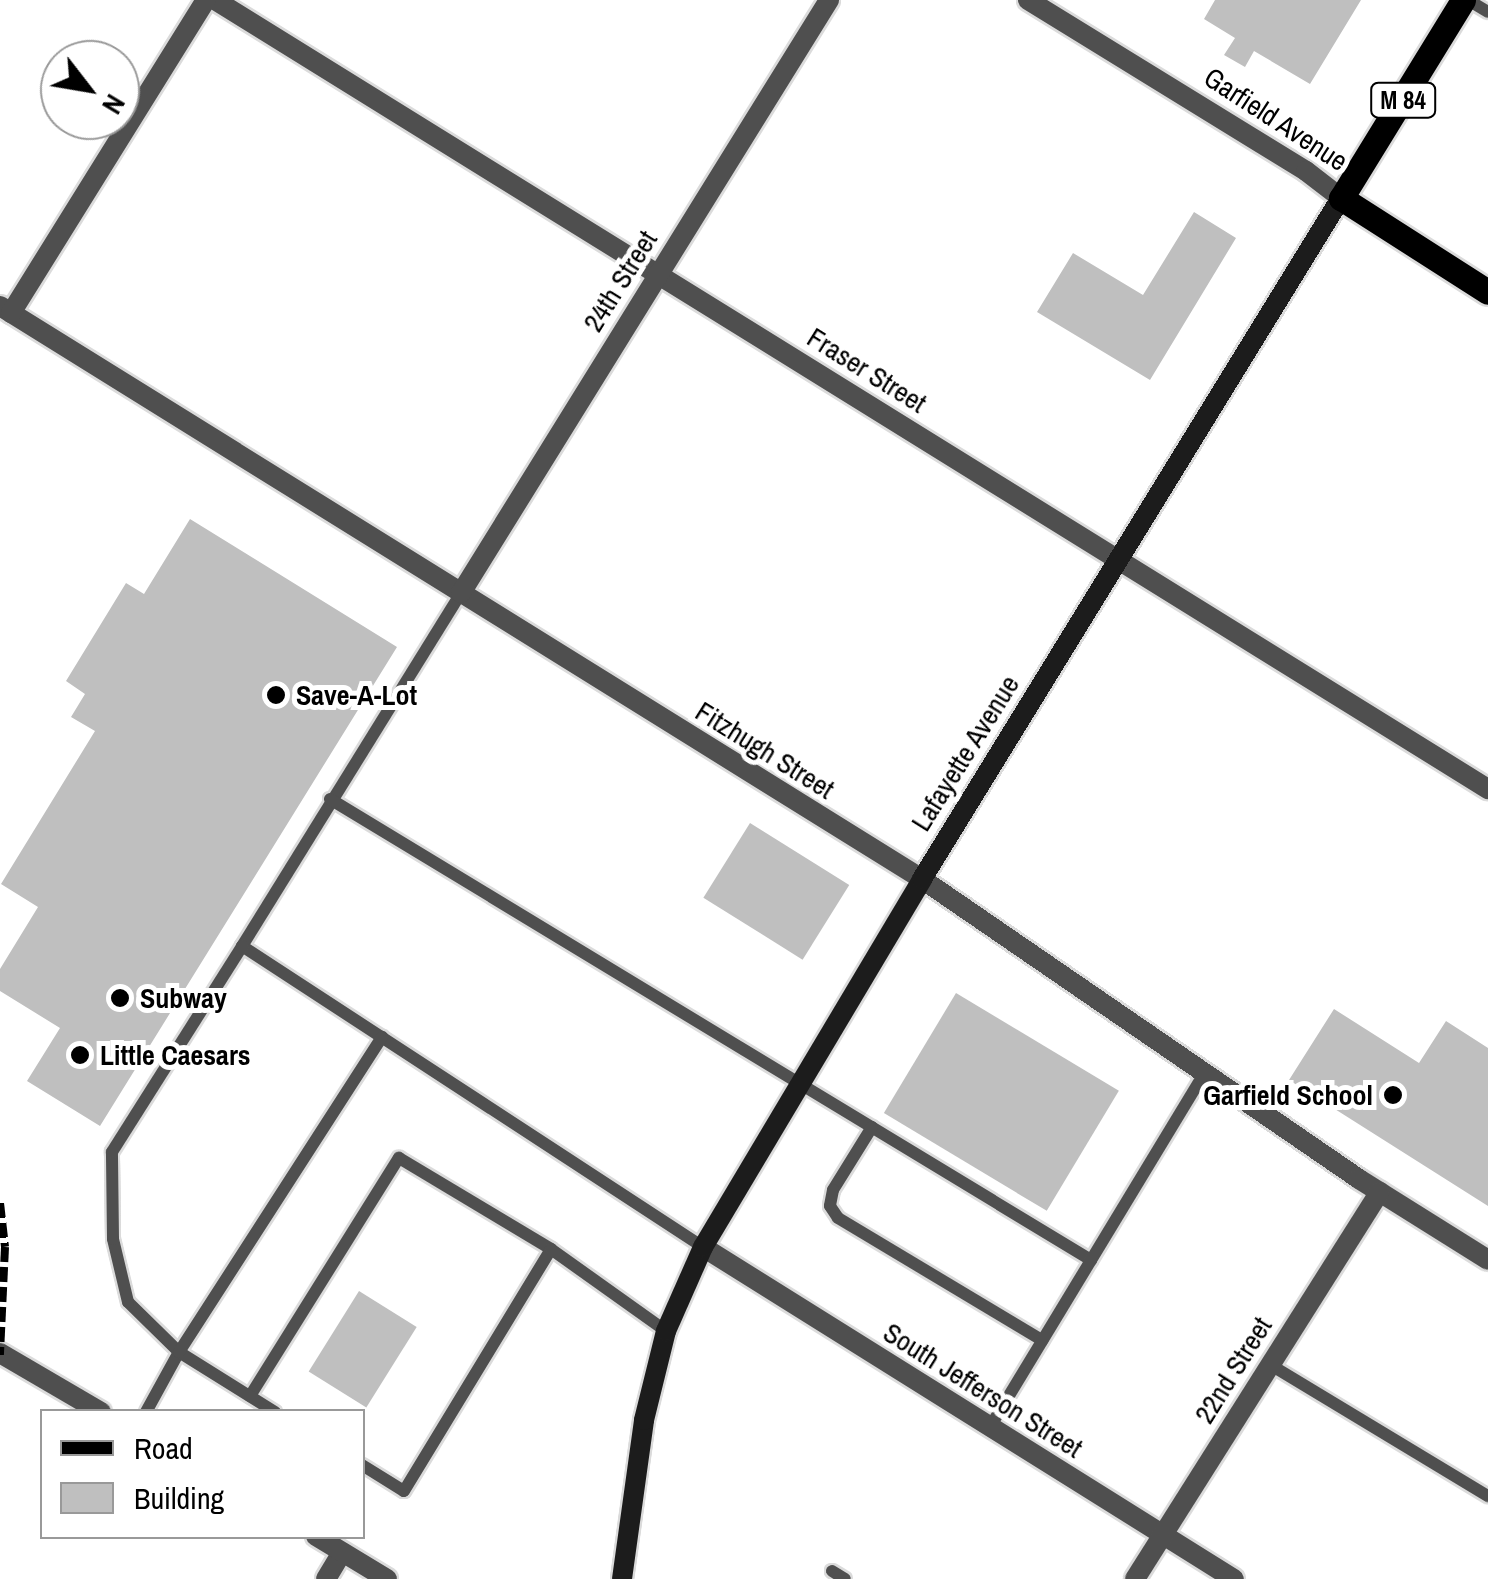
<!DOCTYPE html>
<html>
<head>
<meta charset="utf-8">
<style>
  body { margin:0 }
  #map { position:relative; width:1488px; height:1579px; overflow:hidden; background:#fff; font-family:"Archivo Narrow",sans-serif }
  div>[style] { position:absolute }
  .building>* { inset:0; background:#bfbfbf; transform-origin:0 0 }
  .roads { filter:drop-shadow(2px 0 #dbdbdb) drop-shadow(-2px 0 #dbdbdb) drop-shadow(0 2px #dbdbdb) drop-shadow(0 -2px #dbdbdb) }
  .service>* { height:12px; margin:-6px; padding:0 6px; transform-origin:6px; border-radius:6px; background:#4f4f4f }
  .minor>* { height:20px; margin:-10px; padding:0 10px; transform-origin:10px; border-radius:10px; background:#4f4f4f }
  .tertiary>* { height:20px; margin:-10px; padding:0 10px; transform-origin:10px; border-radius:10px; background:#4f4f4f }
  .secondary>* { height:20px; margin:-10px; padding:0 10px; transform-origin:10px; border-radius:10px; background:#1c1c1c }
  .primary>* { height:25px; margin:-12.5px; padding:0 12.5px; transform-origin:12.5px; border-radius:12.5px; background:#000 }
  .rail>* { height:8px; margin-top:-4px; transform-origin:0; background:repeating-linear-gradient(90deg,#000 0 15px,transparent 0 20px) }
  .dots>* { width:28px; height:28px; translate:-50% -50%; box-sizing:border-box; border:5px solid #fff; border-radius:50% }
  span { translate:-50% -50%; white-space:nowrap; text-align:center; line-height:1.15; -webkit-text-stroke:10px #fff; paint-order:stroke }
  .shield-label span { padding:2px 8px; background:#fff; border:2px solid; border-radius:8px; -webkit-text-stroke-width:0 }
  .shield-label { font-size:25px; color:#000; font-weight:700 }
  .street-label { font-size:28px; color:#000 }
  .poi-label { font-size:28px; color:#000; font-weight:700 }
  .left { translate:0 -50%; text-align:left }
  .right { translate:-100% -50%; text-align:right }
  .legend { position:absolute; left:40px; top:1409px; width:325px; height:130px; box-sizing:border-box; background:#fff; border:2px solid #999; margin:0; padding:12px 18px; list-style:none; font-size:30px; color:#000 }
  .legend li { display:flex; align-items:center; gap:20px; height:50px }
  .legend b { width:50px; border:2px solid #999 }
  .north { position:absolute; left:40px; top:40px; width:100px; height:100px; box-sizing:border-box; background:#fff; border:2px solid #999; border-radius:50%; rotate:121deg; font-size:28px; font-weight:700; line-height:40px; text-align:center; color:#000 }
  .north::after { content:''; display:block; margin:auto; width:35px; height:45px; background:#000; clip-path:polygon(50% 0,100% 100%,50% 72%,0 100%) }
</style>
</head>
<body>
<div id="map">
  <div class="building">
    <div style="clip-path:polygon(1215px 0,1361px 0,1310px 84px,1254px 51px,1245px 67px,1224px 55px,1235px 38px,1204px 19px)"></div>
    <div style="clip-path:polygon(1194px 212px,1236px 238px,1150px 380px,1037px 312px,1073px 253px,1143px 295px)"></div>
    <div style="clip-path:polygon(190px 519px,397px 647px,100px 1126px,27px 1081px,60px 1028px,0 991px,0 969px,38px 907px,1px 884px,95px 731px,71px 717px,85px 694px,66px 681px,126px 583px,144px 594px)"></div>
    <div style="left:750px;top:823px;width:117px;height:88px;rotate:32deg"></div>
    <div style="left:956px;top:993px;width:190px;height:140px;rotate:31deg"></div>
    <div style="clip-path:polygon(1334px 1009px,1419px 1063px,1446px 1021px,1488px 1048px,1488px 1206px,1289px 1080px)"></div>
    <div style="left:359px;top:1291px;width:68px;height:95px;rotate:32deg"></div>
  </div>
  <div class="roads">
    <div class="service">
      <div style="left:1468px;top:0;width:23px;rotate:31deg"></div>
      <div style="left:461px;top:593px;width:415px;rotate:121.8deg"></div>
      <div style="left:242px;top:946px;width:551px;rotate:33.14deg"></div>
      <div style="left:330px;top:799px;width:890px;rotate:31.21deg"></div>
      <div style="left:872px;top:1127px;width:74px;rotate:121.8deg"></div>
      <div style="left:833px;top:1190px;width:16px;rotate:101deg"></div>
      <div style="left:830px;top:1206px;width:14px;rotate:56deg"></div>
      <div style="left:838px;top:1218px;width:238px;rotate:30.9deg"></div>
      <div style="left:1269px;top:1364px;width:256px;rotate:31.1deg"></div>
      <div style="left:250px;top:1396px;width:281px;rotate:-58deg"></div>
      <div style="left:399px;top:1158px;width:177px;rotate:30.9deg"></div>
      <div style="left:146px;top:1412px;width:68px;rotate:-61.2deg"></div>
      <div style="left:179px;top:1352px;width:71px;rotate:-135.6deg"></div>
      <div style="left:128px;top:1302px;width:65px;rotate:-103.4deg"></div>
      <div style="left:113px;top:1239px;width:87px;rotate:-90.7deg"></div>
      <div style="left:112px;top:1152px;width:244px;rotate:-57.7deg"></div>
      <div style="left:275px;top:1412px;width:113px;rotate:-148deg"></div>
      <div style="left:179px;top:1352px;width:375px;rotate:-57.2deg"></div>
      <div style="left:990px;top:1427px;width:414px;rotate:-58.8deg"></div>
      <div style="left:362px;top:1465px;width:49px;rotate:31.8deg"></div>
      <div style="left:404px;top:1491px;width:283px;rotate:-58.7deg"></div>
      <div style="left:551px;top:1249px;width:141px;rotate:35.5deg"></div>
      <div style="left:832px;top:1571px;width:15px;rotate:32deg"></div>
    </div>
    <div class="minor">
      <div style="left:215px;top:0;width:1498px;rotate:31.79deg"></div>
      <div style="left:1028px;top:0;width:326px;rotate:31.6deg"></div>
      <div style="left:1306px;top:171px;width:44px;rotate:37.6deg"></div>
      <div style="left:0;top:306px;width:1086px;rotate:31.86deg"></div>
      <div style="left:922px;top:879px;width:530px;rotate:34.47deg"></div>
      <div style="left:1359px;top:1179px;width:152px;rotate:32.1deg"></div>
      <div style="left:11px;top:313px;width:369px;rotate:-58.1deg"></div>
      <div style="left:461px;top:593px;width:698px;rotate:-58.18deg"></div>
      <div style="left:703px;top:1247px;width:626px;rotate:32.02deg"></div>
      <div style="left:326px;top:1579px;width:31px;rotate:-59deg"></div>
      <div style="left:1135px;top:1579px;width:458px;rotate:-57.7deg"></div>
    </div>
    <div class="tertiary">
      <div style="left:0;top:1353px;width:117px;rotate:30.3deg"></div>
      <div style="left:316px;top:1536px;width:83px;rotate:31.2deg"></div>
    </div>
    <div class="secondary">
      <div style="left:622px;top:1579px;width:161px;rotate:-82.1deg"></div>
      <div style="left:644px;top:1420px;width:92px;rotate:-76.1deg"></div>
      <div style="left:666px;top:1331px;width:92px;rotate:-66.2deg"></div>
      <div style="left:703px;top:1247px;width:428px;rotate:-59.2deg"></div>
      <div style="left:922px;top:879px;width:800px;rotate:-58.4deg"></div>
    </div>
    <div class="primary">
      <div style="left:1463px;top:0;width:233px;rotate:121.6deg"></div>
      <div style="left:1341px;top:198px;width:174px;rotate:32.6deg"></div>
    </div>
  </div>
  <div class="rail">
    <div style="left:0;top:1203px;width:44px;rotate:83.5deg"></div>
    <div style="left:5px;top:1247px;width:108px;rotate:92.7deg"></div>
  </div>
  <div class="dots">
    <div style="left:276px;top:695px;background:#000"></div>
    <div style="left:120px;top:998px;background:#000"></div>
    <div style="left:80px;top:1055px;background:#000"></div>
    <div style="left:1393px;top:1095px;background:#000"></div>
  </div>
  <div class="shield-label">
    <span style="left:1403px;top:100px">M 84</span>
  </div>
  <div class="street-label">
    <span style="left:1276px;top:119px;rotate:33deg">Garfield Avenue</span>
    <span style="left:620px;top:281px;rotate:-58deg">24th Street</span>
    <span style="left:867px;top:370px;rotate:32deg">Fraser Street</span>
    <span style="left:765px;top:750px;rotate:32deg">Fitzhugh Street</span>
    <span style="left:965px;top:753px;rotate:-58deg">Lafayette Avenue</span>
    <span style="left:1233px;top:1370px;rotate:-58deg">22nd Street</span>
    <span style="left:983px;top:1390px;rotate:32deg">South Jefferson Street</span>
  </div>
  <div class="poi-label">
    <span class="left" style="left:296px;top:695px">Save-A-Lot</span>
    <span class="left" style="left:140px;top:998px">Subway</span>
    <span class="left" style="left:100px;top:1055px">Little Caesars</span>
    <span class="right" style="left:1373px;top:1095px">Garfield School</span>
  </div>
  <ul class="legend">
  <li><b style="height:12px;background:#000"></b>Road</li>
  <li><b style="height:28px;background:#bfbfbf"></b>Building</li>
  </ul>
  <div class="north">N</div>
</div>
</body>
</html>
